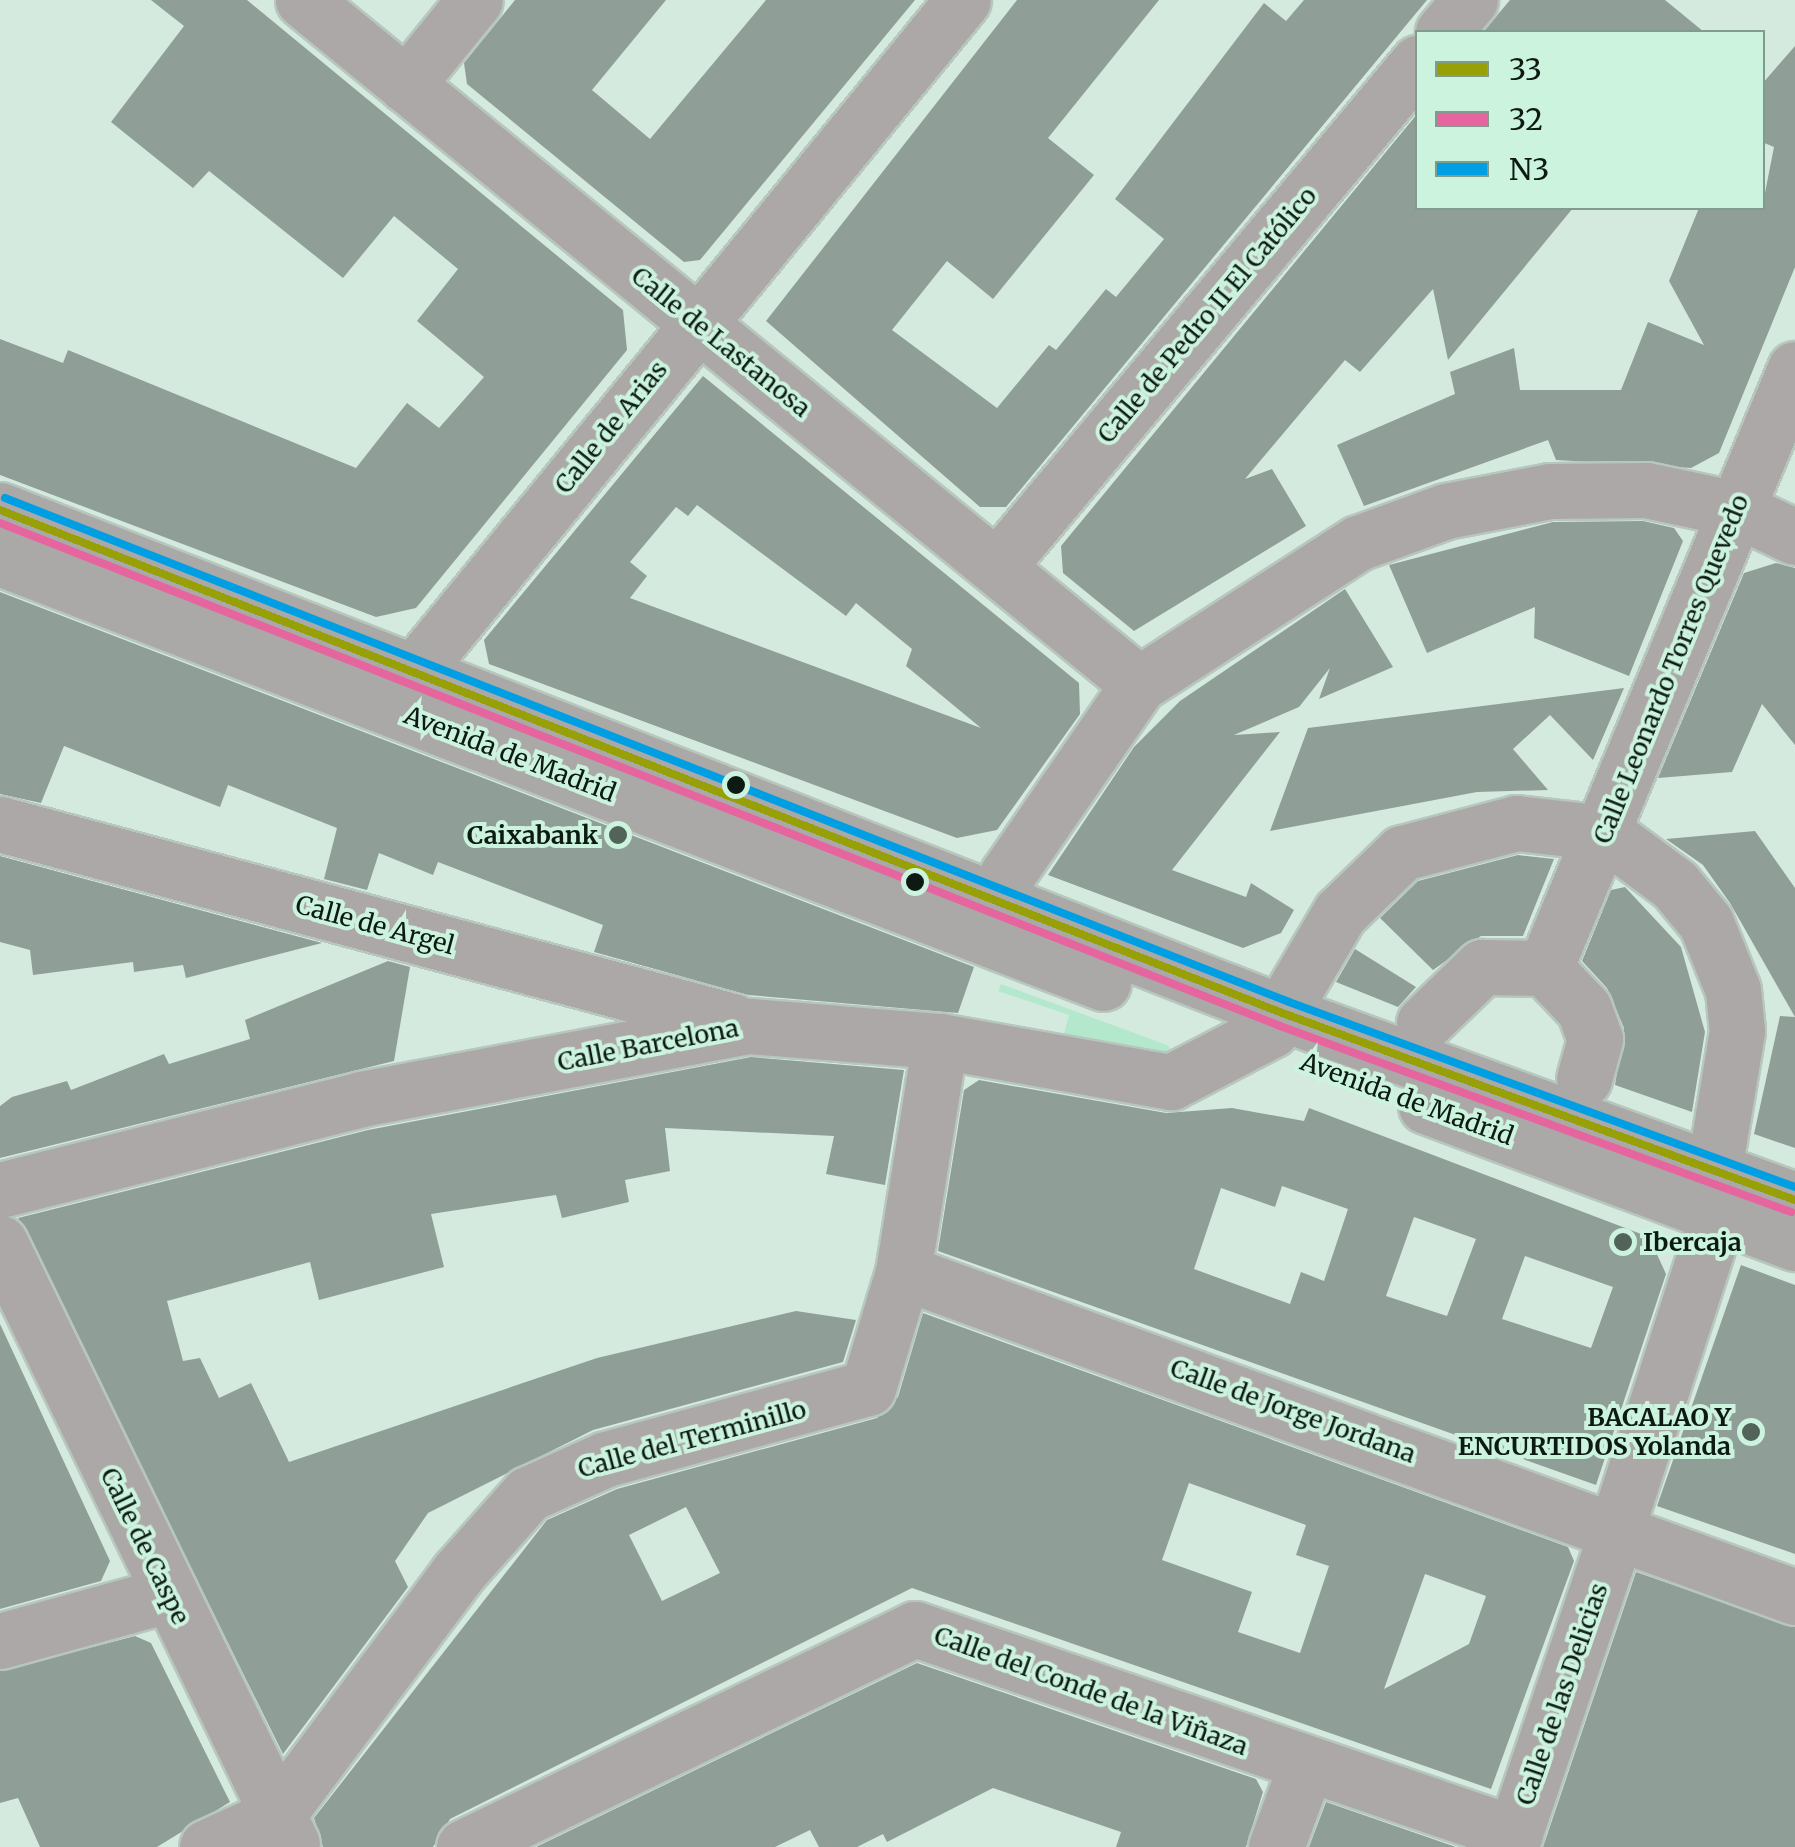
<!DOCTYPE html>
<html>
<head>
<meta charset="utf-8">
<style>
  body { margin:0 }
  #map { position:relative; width:1795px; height:1847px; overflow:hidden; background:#d5eadf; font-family:Merriweather,serif }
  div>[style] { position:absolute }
  .green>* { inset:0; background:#b3e8cd }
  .building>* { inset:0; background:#8f9f97 }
  .roads { filter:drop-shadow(2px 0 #b7c7be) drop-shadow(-2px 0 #b7c7be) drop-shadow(0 2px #b7c7be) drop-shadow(0 -2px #b7c7be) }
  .minor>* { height:55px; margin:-27.5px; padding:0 27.5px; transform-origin:27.5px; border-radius:27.5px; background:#aca8a8 }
  .major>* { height:55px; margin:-27.5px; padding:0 27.5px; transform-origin:27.5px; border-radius:27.5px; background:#aaa9a8 }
  .bus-1>* { height:8px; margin:-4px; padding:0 4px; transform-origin:4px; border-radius:4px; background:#97a006 }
  .bus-2>* { height:8px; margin:-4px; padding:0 4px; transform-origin:4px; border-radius:4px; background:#e6659f }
  .bus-3>* { height:8px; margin:-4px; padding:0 4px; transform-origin:4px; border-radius:4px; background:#009fe3 }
  .dots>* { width:28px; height:28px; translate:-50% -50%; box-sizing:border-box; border:5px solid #ccf3de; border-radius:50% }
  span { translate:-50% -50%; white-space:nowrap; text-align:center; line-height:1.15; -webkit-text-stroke:8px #ccf3de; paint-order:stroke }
  .street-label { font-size:25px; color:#0c1a13 }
  .poi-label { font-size:25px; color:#0c1a13; font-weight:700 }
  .right { translate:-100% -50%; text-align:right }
  .left { translate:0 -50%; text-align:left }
  .legend { position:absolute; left:1415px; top:30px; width:350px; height:180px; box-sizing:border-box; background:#ccf3de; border:2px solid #7f9c8d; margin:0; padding:12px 18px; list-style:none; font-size:30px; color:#0c1a13 }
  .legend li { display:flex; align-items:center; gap:20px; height:50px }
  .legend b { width:50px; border:2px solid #7f9c8d }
</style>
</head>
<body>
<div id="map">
  <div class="green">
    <div style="clip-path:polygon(1001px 984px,1167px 1045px,1173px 1052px,1160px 1058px,1064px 1034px,1069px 1015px,998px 991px)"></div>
  </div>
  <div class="building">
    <div style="clip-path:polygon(151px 0,247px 0,623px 310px,627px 350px,416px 608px,376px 617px,0 475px,0 339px,63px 363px,68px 350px,356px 468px,407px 403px,439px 428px,484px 377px,417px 321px,458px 269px,394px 216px,343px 278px,209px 171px,193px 188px,111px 122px,184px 26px)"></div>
    <div style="clip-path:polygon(515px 0,666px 0,592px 90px,650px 139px,766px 0,915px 0,700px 260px,684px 262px,467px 84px,464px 63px)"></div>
    <div style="clip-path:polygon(1017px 0,1159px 0,1048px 138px,1094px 175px,993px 299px,947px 261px,892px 330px,997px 408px,1049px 345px,1056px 350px,1106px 289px,1116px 297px,1164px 239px,1115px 199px,1264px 3px,1286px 21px,1304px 0,1427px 0,1006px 507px,980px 507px,766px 321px)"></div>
    <div style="clip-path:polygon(1510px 0,1665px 0,1704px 32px,1483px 32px)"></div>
    <div style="clip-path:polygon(1795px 46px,1795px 267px,1719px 453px,1691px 468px,1556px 460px,1548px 440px,1364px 506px,1337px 445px,1455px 394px,1450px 372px,1514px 348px,1520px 390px,1621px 390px,1648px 322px,1704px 345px,1669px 281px,1699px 208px,1762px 208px,1774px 147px,1762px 142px,1762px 84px)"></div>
    <div style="clip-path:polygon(1418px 113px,1418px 208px,1573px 208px,1448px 360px,1433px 289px,1360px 372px,1345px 360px,1245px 479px,1272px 469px,1306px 526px,1134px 631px,1063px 573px,1061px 546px)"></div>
    <div style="clip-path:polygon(evenodd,703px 376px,1079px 683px,1080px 714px,997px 830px,957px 838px,489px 664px,484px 640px,703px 376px,697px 505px,846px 616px,856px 603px,912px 649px,906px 666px,981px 728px,630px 598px,647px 576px,630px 562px,676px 507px,688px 516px,697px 505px)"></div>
    <div style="clip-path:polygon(1643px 521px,1674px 528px,1683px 541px,1629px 676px,1534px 638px,1535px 607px,1427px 653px,1389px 565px,1553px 522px)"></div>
    <div style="clip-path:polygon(1776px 563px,1795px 568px,1795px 745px,1762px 704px,1732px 772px,1658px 778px,1744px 573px)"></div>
    <div style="clip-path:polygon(1345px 589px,1393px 667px,1319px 699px,1330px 668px,1299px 707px,1234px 735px,1280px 732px,1172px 870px,1246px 897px,1251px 883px,1294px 910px,1281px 933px,1243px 948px,1048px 875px,1134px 747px,1180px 701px)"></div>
    <div style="clip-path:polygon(0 592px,974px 967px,958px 1013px,748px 995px,594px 952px,603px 925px,438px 862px,433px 875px,379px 853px,367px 890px,324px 879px,337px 828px,228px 785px,220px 807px,64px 746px,41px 803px,0 794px)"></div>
    <div style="clip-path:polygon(1624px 688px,1593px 760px,1550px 715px,1513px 749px,1548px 790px,1477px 792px,1270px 831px,1308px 728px)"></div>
    <div style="clip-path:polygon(1755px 831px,1795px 888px,1795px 1148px,1754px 1134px,1780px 1016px,1795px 1017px,1730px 903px,1703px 865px,1666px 839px)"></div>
    <div style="clip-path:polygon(1518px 855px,1554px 859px,1523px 936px,1481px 936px,1433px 970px,1380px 918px,1418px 881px)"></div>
    <div style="clip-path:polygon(0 856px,322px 943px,186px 978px,183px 965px,134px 972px,133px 962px,33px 975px,30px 950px,0 942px)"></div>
    <div style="clip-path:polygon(1625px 887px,1681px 947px,1705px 1032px,1692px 1112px,1615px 1085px,1624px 1028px,1607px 988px,1582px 961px,1611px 890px)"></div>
    <div style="clip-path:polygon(1355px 949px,1416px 987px,1398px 1007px,1336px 982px)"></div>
    <div style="clip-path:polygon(388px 961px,410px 967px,394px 1061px,0 1158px,0 1106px,12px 1097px,67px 1081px,71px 1090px,164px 1054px,169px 1064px,250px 1039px,245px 1020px)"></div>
    <div style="clip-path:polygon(751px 1057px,904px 1070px,885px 1185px,826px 1174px,834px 1136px,665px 1128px,670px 1171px,625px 1180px,629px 1202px,562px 1218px,556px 1195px,431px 1214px,444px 1267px,319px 1300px,310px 1262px,167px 1301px,183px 1361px,200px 1358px,219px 1398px,251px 1383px,289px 1462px,597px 1358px,796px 1311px,856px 1320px,843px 1362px,593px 1430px,428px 1513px,395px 1561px,408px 1587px,283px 1754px,18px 1218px,368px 1130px)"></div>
    <div style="clip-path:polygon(evenodd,979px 1080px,1166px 1113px,1232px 1108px,1304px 1121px,1309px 1108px,1649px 1237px,1666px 1274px,1596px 1485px,938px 1251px,964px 1090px,979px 1080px,1282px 1186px,1348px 1209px,1324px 1281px,1301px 1272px,1290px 1304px,1194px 1269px,1221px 1188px,1275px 1207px,1282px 1186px,979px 1080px,1414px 1217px,1476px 1239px,1447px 1316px,1386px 1296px,1414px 1217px,979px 1080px,1525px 1256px,1613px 1287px,1591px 1348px,1502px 1319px,1525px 1256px)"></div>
    <div style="clip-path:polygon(1741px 1265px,1795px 1285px,1795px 1554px,1657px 1506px)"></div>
    <div style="clip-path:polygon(evenodd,923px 1313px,1568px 1547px,1574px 1561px,1491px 1789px,912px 1588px,450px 1819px,433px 1847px,323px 1847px,314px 1818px,547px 1520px,617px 1489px,877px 1418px,898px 1397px,923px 1313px,1189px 1483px,1306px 1525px,1296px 1555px,1329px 1566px,1300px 1653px,1238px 1632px,1252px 1592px,1162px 1560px,1189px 1483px,923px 1313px,686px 1507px,720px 1573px,662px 1601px,629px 1535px,686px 1507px,923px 1313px,1425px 1574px,1486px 1596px,1469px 1644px,1384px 1689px,1425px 1574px)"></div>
    <div style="clip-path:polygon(0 1324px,110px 1561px,101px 1581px,0 1609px)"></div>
    <div style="clip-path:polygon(1636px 1572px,1795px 1627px,1795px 1847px,1543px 1847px)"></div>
    <div style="clip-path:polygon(135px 1636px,151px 1643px,230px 1802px,157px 1847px,40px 1847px,18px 1798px,0 1803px,0 1671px)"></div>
    <div style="clip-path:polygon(917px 1663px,1256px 1779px,1263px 1792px,1246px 1847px,1116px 1847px,1121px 1832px,993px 1788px,887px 1842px,883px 1834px,857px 1847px,819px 1847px,810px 1830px,775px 1847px,536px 1847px)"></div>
    <div style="clip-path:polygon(1326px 1802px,1456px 1847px,1309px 1847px)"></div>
  </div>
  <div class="roads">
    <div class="minor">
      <div style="left:303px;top:0;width:1080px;rotate:39.29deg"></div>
      <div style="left:1443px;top:32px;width:42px;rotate:-49.8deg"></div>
      <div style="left:406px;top:85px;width:109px;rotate:-50.9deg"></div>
      <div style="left:997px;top:567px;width:657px;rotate:-50.13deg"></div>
      <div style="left:415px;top:671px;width:866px;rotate:-50.76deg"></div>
      <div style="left:0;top:824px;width:758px;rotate:15.06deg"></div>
      <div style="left:1017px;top:947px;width:32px;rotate:-114deg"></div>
      <div style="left:1004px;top:918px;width:43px;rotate:-86deg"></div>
      <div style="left:1007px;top:875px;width:232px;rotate:-55.4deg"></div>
      <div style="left:1139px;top:684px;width:260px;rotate:-32.8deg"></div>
      <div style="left:1358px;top:543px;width:94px;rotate:-20deg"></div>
      <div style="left:1446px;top:511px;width:106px;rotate:-10.9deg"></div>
      <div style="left:1550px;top:491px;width:96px;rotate:-0.6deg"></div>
      <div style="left:1646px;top:490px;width:92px;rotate:11.9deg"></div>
      <div style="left:1736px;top:509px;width:65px;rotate:25.4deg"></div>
      <div style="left:1545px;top:968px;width:649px;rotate:-67.35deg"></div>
      <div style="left:1424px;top:1023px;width:81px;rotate:-44deg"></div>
      <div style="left:1482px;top:967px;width:63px;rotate:0.9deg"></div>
      <div style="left:1545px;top:968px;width:57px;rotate:46.4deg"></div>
      <div style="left:1584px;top:1009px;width:32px;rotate:70deg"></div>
      <div style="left:1595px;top:1039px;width:41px;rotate:105.4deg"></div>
      <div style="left:0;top:1190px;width:372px;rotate:-14.1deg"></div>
      <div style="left:361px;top:1099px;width:395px;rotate:-10.7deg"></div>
      <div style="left:749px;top:1026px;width:192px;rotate:4.5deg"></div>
      <div style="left:940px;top:1041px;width:235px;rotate:10.1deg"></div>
      <div style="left:1171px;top:1082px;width:113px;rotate:-27.5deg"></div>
      <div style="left:1271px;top:1030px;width:136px;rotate:-59.5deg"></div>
      <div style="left:1340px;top:913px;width:86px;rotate:-44.1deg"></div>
      <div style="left:1402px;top:853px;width:118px;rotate:-14.7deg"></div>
      <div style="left:1516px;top:823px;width:90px;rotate:6.4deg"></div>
      <div style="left:1605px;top:833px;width:87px;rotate:36.6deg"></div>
      <div style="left:1675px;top:885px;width:49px;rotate:50.8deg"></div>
      <div style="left:1706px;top:923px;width:72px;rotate:68.1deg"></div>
      <div style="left:1733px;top:990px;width:41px;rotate:84.4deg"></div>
      <div style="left:1737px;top:1031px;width:141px;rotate:99.4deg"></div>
      <div style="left:1714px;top:1170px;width:44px;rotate:84.8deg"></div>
      <div style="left:1718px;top:1214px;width:319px;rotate:107.9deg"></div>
      <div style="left:0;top:1243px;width:668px;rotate:64.09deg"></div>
      <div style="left:903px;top:1272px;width:949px;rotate:20.02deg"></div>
      <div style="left:0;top:1641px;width:173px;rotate:-15.4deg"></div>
      <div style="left:207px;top:1847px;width:77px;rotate:-24.6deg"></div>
      <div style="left:277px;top:1815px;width:301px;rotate:-53.2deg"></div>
      <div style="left:457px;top:1574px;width:107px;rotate:-48.4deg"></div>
      <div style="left:528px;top:1494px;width:85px;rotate:-24.2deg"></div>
      <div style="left:606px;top:1459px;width:271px;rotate:-15.2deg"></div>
      <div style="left:868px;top:1388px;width:121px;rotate:-73.2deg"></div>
      <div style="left:903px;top:1272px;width:234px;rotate:-80.9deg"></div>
      <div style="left:464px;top:1847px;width:501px;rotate:-25.8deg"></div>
      <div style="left:915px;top:1629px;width:634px;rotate:18.86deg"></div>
      <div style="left:1276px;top:1847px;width:84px;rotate:-69.8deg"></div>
      <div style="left:1510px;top:1847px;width:324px;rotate:-71.3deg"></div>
    </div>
    <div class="major">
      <div style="left:0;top:510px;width:1380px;rotate:21.42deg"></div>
      <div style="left:1285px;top:1014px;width:543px;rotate:20.04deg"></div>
      <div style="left:0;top:558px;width:1182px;rotate:21.07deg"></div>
      <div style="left:1426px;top:1106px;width:394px;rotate:20.4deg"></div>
    </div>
  </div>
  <div class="bus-1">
    <div style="left:0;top:510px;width:1380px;rotate:21.42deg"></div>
    <div style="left:1285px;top:1014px;width:543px;rotate:20.04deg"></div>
  </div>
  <div class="bus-2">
    <div style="left:0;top:523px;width:1375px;rotate:21.45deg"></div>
    <div style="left:1280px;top:1026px;width:544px;rotate:20deg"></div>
  </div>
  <div class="bus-3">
    <div style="left:5px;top:498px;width:1379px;rotate:21.43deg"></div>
    <div style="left:1289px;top:1002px;width:539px;rotate:20.08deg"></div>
  </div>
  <div class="dots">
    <div style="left:736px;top:785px;background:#0c1a13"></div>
    <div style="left:618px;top:835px;background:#52635a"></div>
    <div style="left:915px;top:882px;background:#0c1a13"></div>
    <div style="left:1623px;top:1242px;background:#52635a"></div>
    <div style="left:1751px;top:1432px;background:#52635a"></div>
  </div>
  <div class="street-label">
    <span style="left:1207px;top:315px;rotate:-50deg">Calle de Pedro II El Católico</span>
    <span style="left:721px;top:342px;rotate:39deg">Calle de Lastanosa</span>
    <span style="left:611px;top:427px;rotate:-51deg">Calle de Arias</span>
    <span style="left:1671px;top:669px;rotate:-68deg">Calle Leonardo Torres Quevedo</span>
    <span style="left:510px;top:754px;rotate:21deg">Avenida de Madrid</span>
    <span style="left:375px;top:925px;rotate:15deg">Calle de Argel</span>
    <span style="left:648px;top:1045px;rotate:-11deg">Calle Barcelona</span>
    <span style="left:1407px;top:1099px;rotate:20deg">Avenida de Madrid</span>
    <span style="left:1293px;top:1411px;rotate:20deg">Calle de Jorge Jordana</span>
    <span style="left:692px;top:1439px;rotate:-15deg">Calle del Terminillo</span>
    <span style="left:145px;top:1546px;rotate:64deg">Calle de Caspe</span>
    <span style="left:1091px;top:1691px;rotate:20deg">Calle del Conde de la Viñaza</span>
    <span style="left:1562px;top:1694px;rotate:-71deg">Calle de las Delicias</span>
  </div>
  <div class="poi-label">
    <span class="right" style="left:598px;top:835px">Caixabank</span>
    <span class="left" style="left:1643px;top:1242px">Ibercaja</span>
    <span class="right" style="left:1731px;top:1432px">BACALAO Y<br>ENCURTIDOS Yolanda</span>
  </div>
  <ul class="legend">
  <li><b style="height:12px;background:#97a006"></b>33</li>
  <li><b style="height:12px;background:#e6659f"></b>32</li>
  <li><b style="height:12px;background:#009fe3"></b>N3</li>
  </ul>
</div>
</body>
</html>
